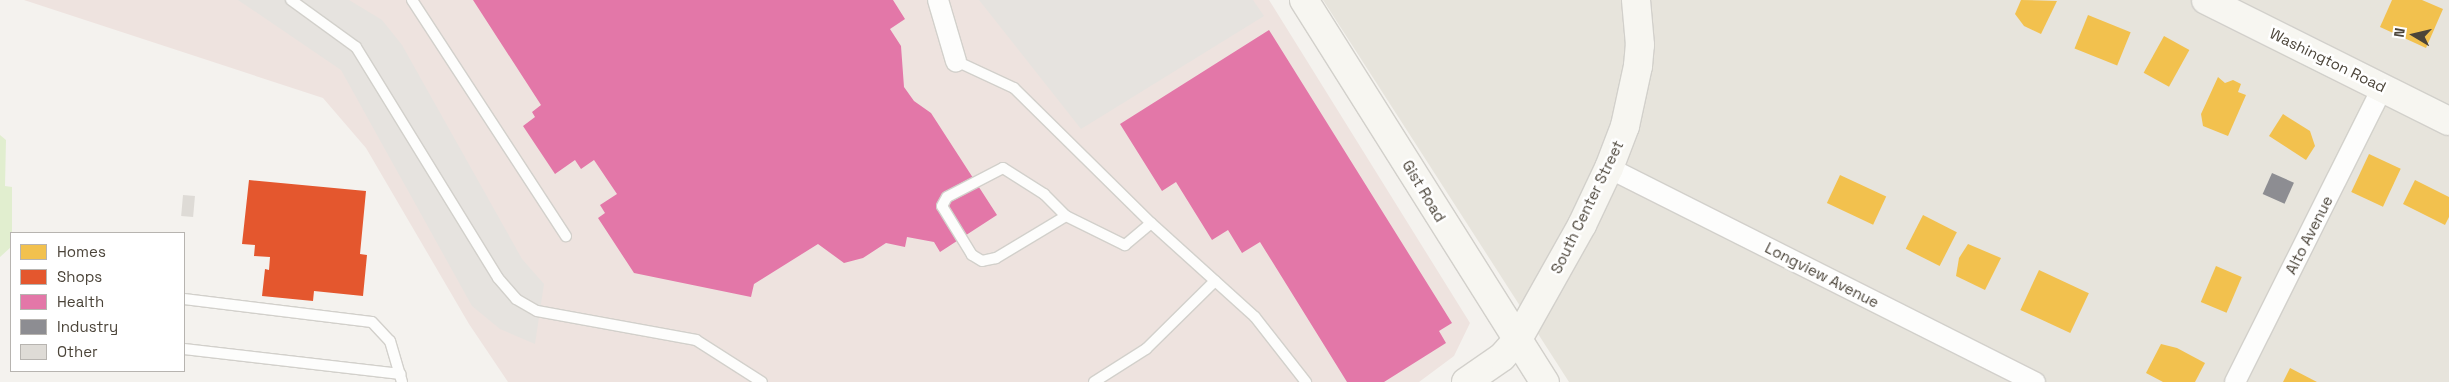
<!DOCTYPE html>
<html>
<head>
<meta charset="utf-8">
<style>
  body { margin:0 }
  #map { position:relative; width:2449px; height:382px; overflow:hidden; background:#f4f2ee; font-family:"Space Grotesk",sans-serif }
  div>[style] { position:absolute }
  .residential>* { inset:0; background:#e7e4dc }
  .medical>* { inset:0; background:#eee3df }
  .green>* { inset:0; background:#e1eecf }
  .parking>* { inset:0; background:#e6e3df }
  .homes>* { inset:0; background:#f2c14e; transform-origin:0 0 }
  .shops>* { inset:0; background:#e4572e }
  .health>* { inset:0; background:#e377a8 }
  .industry>* { inset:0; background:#8d8d92; transform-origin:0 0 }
  .building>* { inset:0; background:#dedbd6; transform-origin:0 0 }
  .roads { filter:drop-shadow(1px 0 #d2d0cb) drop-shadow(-1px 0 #d2d0cb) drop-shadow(0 1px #d2d0cb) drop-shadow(0 -1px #d2d0cb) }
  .lane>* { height:10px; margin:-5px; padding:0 5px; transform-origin:5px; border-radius:5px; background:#fdfdfc }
  .street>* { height:20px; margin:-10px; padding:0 10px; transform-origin:10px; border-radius:10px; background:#fdfdfc }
  .secondary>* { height:28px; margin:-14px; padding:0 14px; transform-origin:14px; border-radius:14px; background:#f7f6f1 }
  span { translate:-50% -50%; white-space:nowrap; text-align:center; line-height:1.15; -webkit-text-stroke:5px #fff; paint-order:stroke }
  .street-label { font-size:15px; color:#4b4439 }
  .legend { position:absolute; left:10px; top:232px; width:175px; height:140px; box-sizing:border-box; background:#fff; border:1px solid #b7b4b0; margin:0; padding:6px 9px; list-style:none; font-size:15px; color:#4b4439 }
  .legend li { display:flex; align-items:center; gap:10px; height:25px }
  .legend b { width:25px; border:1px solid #b7b4b0 }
  .north { position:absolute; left:2389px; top:10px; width:50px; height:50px; -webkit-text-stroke:4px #fff; paint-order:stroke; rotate:279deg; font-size:14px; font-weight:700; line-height:20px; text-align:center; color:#4b4439 }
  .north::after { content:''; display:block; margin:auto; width:18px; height:22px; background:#4b4439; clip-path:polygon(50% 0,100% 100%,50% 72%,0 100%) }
</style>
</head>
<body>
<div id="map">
  <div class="residential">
    <div style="clip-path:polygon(1323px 0,2449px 0,2449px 382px,1569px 382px)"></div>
  </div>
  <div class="medical">
    <div style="clip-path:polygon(24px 0,1269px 0,1470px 323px,1454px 356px,1419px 382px,508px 382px,469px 324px,366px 148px,323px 98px)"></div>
  </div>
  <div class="green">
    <div style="clip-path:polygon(0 135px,6px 140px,5px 186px,12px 187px,12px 233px,11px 247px,0 257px)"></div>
  </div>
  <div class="parking">
    <div style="clip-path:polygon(238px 0,349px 0,382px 20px,402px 45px,522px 259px,544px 284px,535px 344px,500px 329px,472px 306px,341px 70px)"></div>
    <div style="clip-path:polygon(979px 0,1253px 0,1264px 16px,1081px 129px)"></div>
  </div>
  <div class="homes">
    <div style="clip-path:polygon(2021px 0,2057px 1px,2041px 34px,2024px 26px,2015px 14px)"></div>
    <div style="clip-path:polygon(2392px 0,2422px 0,2443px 9px,2426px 48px,2380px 27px)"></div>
    <div style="left:2088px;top:15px;width:46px;height:36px;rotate:22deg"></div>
    <div style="left:2164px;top:36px;width:29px;height:42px;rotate:29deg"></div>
    <div style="clip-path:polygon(2218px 77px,2225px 83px,2233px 80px,2241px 84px,2238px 92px,2246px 95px,2228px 136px,2203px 126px,2201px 114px)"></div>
    <div style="clip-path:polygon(2283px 114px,2310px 131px,2315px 146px,2306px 160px,2269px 136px)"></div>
    <div style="left:2369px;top:154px;width:35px;height:42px;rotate:25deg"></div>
    <div style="left:1840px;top:175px;width:51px;height:31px;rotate:25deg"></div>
    <div style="clip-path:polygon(2415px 180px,2449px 197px,2449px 217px,2445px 225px,2403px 204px)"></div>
    <div style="left:1923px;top:215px;width:38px;height:38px;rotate:27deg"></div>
    <div style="clip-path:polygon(1968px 244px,2001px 258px,1985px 290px,1956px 276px,1959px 258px)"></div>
    <div style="left:2216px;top:266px;width:28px;height:39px;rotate:23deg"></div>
    <div style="left:2039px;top:270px;width:55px;height:44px;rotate:25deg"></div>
    <div style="clip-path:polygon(2161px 344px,2177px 348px,2205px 363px,2195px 382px,2163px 382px,2146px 373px)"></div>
    <div style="clip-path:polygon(2290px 368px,2317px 382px,2283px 382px)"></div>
  </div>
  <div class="shops">
    <div style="clip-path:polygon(249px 180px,366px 191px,360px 254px,367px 255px,363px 296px,314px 291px,313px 301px,262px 296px,265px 269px,269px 270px,270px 257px,254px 256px,255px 245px,242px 244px)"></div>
  </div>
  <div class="health">
    <div style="clip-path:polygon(473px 0,893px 0,905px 19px,890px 29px,901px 46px,904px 87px,914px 101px,931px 113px,997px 215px,940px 252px,934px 242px,907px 237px,905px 247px,886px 243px,863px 258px,844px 263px,818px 244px,754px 284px,751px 297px,634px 273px,598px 218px,605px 213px,600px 205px,617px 194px,594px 160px,581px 169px,575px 160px,555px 174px,523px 126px,535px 117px,532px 112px,541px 105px)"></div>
    <div style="clip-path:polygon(1269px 30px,1452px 323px,1439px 331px,1446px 343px,1384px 382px,1347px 382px,1260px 242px,1242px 253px,1228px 230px,1212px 240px,1176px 182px,1162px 191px,1120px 124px)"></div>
  </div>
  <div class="industry">
    <div style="left:2272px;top:173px;width:24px;height:23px;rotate:24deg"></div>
  </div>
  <div class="building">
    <div style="left:183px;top:195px;width:12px;height:21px;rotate:5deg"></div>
  </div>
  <div class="roads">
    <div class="lane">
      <div style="left:291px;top:0;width:80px;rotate:35.9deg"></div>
      <div style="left:356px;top:47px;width:271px;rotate:58.4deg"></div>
      <div style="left:498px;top:278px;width:28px;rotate:49deg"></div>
      <div style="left:516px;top:299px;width:24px;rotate:30deg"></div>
      <div style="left:537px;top:311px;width:162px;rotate:10.3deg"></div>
      <div style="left:696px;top:340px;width:78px;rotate:32.5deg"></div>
      <div style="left:412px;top:0;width:282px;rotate:56.9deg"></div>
      <div style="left:956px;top:61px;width:64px;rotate:25deg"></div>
      <div style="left:1014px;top:88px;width:192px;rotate:44.6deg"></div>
      <div style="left:1151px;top:223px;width:140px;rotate:42.1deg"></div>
      <div style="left:1255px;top:317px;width:83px;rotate:51.9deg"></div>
      <div style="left:1066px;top:216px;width:82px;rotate:149deg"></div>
      <div style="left:996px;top:258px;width:14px;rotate:168deg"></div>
      <div style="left:982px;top:261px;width:12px;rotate:-149deg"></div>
      <div style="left:972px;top:255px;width:57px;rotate:-121.5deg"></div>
      <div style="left:942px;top:206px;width:10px;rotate:-61deg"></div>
      <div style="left:947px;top:197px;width:63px;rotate:-27.4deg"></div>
      <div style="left:1003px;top:168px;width:49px;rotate:32.4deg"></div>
      <div style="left:1044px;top:194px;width:31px;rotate:45deg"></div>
      <div style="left:1066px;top:216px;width:66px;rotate:26.2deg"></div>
      <div style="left:1125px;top:245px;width:34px;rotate:-40deg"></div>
      <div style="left:184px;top:299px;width:189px;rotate:7deg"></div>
      <div style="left:372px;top:322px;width:26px;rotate:47deg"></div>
      <div style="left:390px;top:341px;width:43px;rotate:73.7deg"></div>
      <div style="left:184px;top:349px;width:218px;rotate:6.6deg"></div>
      <div style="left:1094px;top:382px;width:62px;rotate:-32.4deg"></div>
      <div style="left:1146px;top:349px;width:97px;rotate:-44.6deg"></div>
    </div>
    <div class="street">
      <div style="left:938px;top:0;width:64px;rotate:73.6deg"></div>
      <div style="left:1609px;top:168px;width:477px;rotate:26.7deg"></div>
      <div style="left:2235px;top:382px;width:330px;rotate:-63.4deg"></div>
    </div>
    <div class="secondary">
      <div style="left:1304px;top:0;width:452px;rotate:57.8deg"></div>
      <div style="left:2206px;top:0;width:271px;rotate:26.5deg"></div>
      <div style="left:1466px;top:382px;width:44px;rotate:-34.8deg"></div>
      <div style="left:1502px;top:357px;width:24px;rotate:-48deg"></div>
      <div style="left:1518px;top:339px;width:131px;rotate:-60.7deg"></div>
      <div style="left:1582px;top:225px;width:63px;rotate:-64.7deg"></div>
      <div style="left:1609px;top:168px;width:45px;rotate:-69.1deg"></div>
      <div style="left:1625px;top:126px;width:61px;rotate:-77.8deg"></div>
      <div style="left:1638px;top:66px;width:21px;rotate:-85deg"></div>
      <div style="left:1640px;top:45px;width:45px;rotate:-95.1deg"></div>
    </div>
  </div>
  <div class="street-label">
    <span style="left:2328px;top:60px;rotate:26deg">Washington Road</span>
    <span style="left:1424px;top:191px;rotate:59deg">Gist Road</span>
    <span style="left:1587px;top:207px;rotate:-64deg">South Center Street</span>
    <span style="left:2309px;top:235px;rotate:-63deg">Alto Avenue</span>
    <span style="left:1822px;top:275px;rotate:27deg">Longview Avenue</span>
  </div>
  <ul class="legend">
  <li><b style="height:14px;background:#f2c14e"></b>Homes</li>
  <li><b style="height:14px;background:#e4572e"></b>Shops</li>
  <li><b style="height:14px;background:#e377a8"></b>Health</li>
  <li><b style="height:14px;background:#8d8d92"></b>Industry</li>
  <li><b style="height:14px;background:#dedbd6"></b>Other</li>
  </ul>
  <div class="north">N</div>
</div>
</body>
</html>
